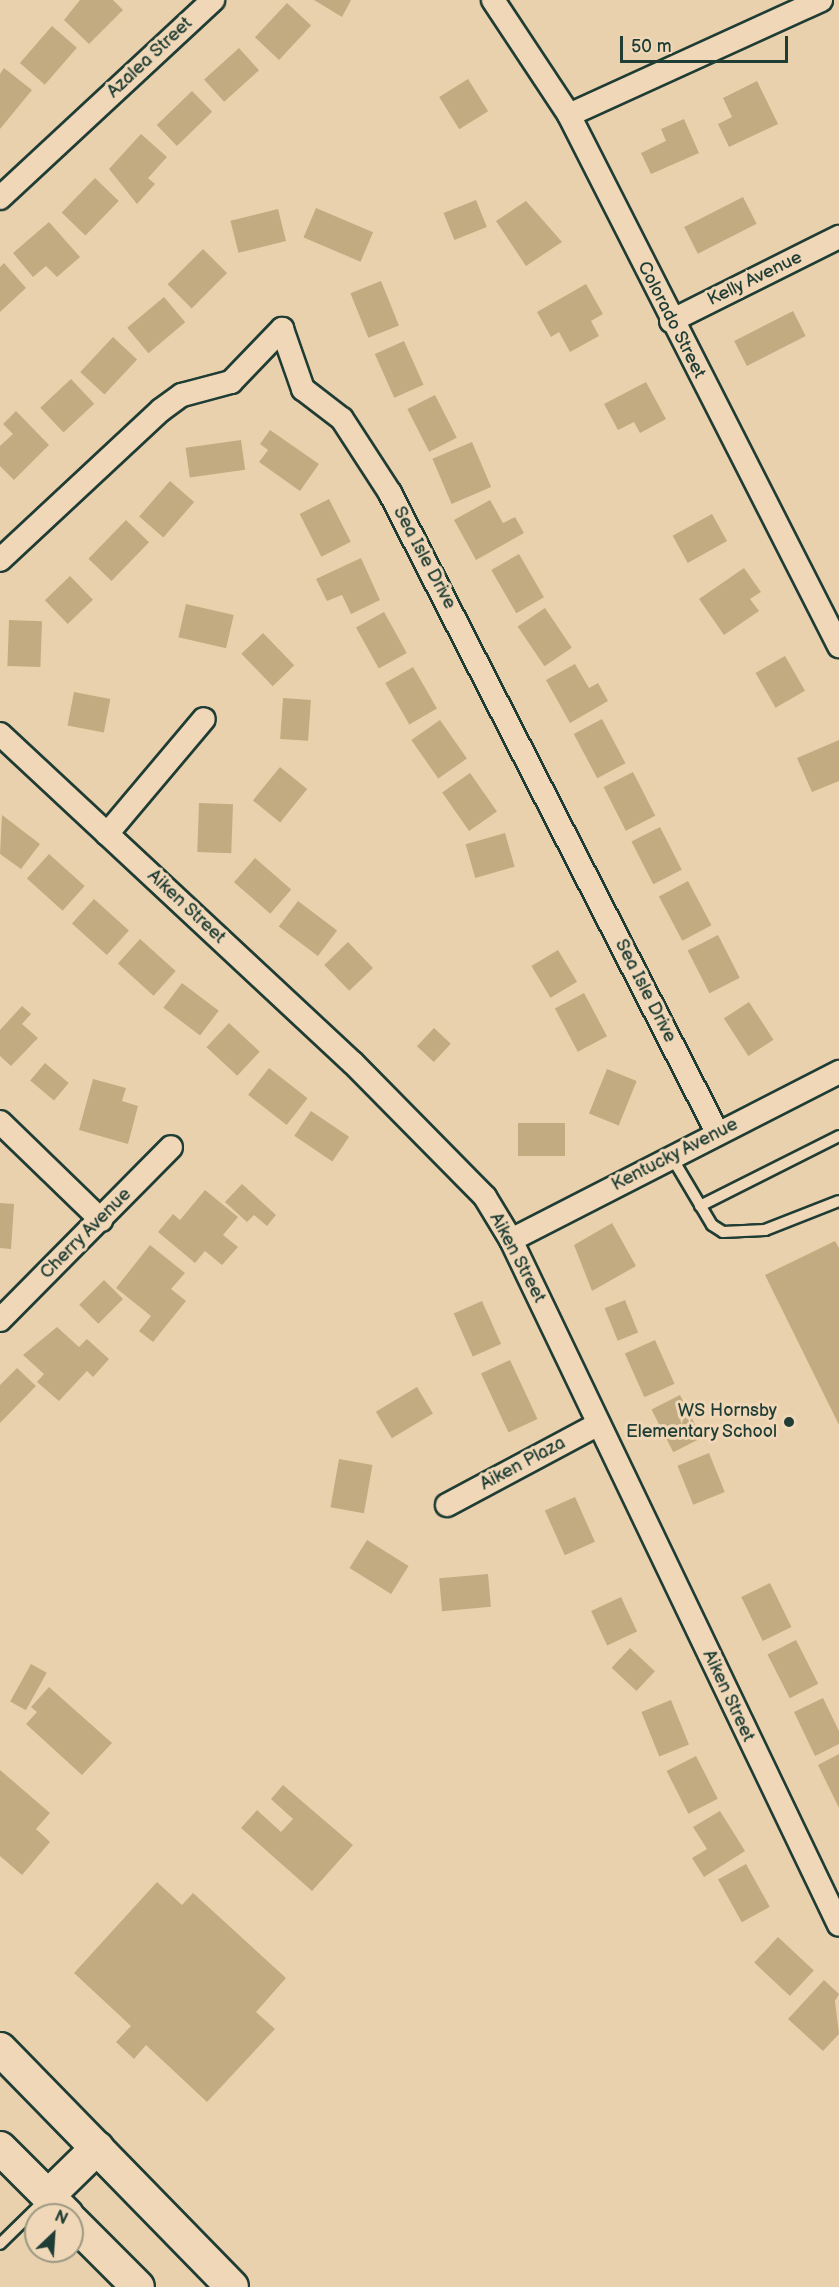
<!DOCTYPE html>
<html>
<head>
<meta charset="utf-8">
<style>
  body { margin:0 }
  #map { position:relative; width:839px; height:2287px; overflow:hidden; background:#ead1ae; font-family:"Balsamiq Sans",sans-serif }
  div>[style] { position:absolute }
  .building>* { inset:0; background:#c2ab81; transform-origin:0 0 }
  .roads { filter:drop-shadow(2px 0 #1f3d34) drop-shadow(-2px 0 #1f3d34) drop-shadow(0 2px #1f3d34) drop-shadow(0 -2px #1f3d34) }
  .lane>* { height:10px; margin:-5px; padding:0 5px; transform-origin:5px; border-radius:5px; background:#efd7b7 }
  .street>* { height:22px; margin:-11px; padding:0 11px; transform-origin:11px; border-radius:11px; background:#efd7b7 }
  .secondary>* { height:32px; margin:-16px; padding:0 16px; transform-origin:16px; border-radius:16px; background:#efd7b7 }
  .dots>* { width:16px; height:16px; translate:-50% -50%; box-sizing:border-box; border:3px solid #efd7b7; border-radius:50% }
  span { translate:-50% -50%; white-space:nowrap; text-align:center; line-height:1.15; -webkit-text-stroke:6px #efd7b7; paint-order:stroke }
  .street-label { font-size:18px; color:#1f3d34 }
  .poi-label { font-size:18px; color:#1f3d34 }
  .right { translate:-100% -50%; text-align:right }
  .north { position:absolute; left:24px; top:2203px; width:60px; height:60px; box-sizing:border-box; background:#efd7b7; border:2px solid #9c9983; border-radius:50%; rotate:25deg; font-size:16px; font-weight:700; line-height:24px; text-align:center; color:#1f3d34 }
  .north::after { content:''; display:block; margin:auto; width:21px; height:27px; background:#1f3d34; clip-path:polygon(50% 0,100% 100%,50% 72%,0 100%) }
  .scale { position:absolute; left:620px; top:36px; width:168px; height:27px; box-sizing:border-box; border:3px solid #1f3d34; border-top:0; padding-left:8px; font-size:18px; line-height:21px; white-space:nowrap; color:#1f3d34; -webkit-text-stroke:4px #efd7b7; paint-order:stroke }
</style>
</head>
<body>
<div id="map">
  <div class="building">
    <div style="clip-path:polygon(80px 0,113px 0,123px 10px,89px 44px,64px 20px)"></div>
    <div style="clip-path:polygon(314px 0,351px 0,342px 17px)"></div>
    <div style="left:287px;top:3px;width:33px;height:47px;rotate:43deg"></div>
    <div style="left:52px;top:26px;width:33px;height:49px;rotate:41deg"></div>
    <div style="left:239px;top:48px;width:30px;height:47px;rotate:48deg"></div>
    <div style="clip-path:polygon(4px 68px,32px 90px,0 129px,0 74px)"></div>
    <div style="left:468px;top:79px;width:38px;height:34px;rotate:58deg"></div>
    <div style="clip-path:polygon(757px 81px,778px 124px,729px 147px,718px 124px,732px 117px,723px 98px)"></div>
    <div style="left:192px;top:91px;width:29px;height:49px;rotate:46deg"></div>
    <div style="clip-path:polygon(684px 119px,699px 153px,651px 174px,641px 153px,666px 141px,661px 129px)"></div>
    <div style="clip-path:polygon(141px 134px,167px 157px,148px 178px,155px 184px,137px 204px,109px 169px)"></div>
    <div style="left:95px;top:178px;width:33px;height:48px;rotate:44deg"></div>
    <div style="left:743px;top:197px;width:30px;height:66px;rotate:63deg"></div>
    <div style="left:476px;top:200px;width:29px;height:35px;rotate:68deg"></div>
    <div style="clip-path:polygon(526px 201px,562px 242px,526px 266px,496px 221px)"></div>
    <div style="left:316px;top:208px;width:62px;height:32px;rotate:23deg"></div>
    <div style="left:278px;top:209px;width:33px;height:49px;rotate:76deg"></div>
    <div style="clip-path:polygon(49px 222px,80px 257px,57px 277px,46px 266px,33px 277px,13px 253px)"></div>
    <div style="left:203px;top:249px;width:34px;height:50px;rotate:45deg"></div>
    <div style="clip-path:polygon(4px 263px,26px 288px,0 312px,0 267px)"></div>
    <div style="left:381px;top:281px;width:48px;height:33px;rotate:68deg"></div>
    <div style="clip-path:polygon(586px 284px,603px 314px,591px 321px,599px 336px,570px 352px,559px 332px,551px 337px,537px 312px)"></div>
    <div style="left:164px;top:297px;width:33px;height:48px;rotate:50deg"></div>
    <div style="left:793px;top:311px;width:28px;height:66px;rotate:63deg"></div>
    <div style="left:113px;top:337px;width:33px;height:48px;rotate:43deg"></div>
    <div style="left:404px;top:341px;width:48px;height:32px;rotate:66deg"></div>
    <div style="left:71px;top:379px;width:34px;height:42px;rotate:47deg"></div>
    <div style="clip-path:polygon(646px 382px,666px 419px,640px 433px,634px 422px,618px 430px,604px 404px)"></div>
    <div style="left:435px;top:395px;width:48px;height:31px;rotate:63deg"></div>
    <div style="clip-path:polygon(16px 411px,49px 445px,14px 480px,0 466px,0 446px,13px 434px,3px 424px)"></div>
    <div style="clip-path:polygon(270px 430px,319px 464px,300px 491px,259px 462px,268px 450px,260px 444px)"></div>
    <div style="left:241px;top:440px;width:30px;height:56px;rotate:82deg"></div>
    <div style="left:472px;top:442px;width:49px;height:43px;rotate:67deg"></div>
    <div style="left:170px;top:481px;width:32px;height:47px;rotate:41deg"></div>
    <div style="left:329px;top:499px;width:48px;height:33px;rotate:63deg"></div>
    <div style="clip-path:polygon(490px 500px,503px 523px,515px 517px,524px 533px,476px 560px,454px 520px)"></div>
    <div style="left:712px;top:514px;width:31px;height:45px;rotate:61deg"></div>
    <div style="left:126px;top:520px;width:32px;height:54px;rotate:44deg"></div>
    <div style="left:519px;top:554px;width:50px;height:32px;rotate:60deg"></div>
    <div style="clip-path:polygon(361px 558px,380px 600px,351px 614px,342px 595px,327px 601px,316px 579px)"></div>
    <div style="clip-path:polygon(744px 568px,761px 592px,750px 599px,759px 611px,724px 635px,699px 599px)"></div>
    <div style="left:70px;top:576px;width:33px;height:35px;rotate:46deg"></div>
    <div style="left:186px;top:604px;width:49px;height:34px;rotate:13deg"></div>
    <div style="left:545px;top:608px;width:48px;height:33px;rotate:56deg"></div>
    <div style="left:384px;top:612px;width:47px;height:32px;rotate:61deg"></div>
    <div style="left:9px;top:620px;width:33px;height:46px;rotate:2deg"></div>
    <div style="left:263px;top:633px;width:45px;height:30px;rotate:46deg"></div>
    <div style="left:785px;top:656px;width:40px;height:34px;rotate:60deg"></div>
    <div style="clip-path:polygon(575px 664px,589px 688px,598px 683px,608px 701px,570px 723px,546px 680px)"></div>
    <div style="left:413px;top:667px;width:48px;height:32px;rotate:60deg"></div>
    <div style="left:74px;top:692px;width:37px;height:34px;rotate:11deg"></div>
    <div style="left:283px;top:698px;width:28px;height:41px;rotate:4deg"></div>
    <div style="left:602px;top:719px;width:50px;height:32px;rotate:62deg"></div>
    <div style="left:440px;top:720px;width:47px;height:35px;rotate:55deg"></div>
    <div style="clip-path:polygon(839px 740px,839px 781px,812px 792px,797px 758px)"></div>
    <div style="left:280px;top:767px;width:35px;height:43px;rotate:39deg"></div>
    <div style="left:633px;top:772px;width:49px;height:33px;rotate:63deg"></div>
    <div style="left:470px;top:773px;width:47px;height:34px;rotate:55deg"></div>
    <div style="left:199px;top:803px;width:34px;height:49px;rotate:2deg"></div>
    <div style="clip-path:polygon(2px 815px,40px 844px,21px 869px,0 854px)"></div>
    <div style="left:660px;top:827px;width:48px;height:32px;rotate:63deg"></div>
    <div style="left:505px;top:833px;width:35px;height:41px;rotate:74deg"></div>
    <div style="left:49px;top:854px;width:48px;height:33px;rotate:42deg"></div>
    <div style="left:255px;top:858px;width:48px;height:32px;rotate:41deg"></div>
    <div style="left:688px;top:881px;width:50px;height:33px;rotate:62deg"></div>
    <div style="left:94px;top:899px;width:47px;height:33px;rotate:42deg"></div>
    <div style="left:298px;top:901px;width:49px;height:32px;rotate:37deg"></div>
    <div style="left:718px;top:935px;width:48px;height:34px;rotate:63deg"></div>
    <div style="left:140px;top:939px;width:48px;height:33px;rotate:42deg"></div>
    <div style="left:348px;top:942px;width:36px;height:33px;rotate:46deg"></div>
    <div style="left:558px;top:950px;width:37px;height:31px;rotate:59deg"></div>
    <div style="left:182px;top:983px;width:46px;height:31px;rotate:37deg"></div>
    <div style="left:584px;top:993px;width:49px;height:33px;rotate:62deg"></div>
    <div style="left:749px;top:1002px;width:45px;height:30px;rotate:57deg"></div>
    <div style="clip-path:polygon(22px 1006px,31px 1014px,22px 1024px,38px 1038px,11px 1066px,0 1056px,0 1030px)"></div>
    <div style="left:229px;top:1023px;width:42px;height:33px;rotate:43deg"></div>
    <div style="left:434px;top:1028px;width:23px;height:25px;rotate:43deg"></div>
    <div style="left:45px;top:1063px;width:31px;height:23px;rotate:40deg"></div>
    <div style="left:269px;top:1068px;width:49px;height:34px;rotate:38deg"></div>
    <div style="left:607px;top:1069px;width:32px;height:48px;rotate:22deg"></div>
    <div style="clip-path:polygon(93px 1079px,126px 1088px,122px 1101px,138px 1106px,128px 1144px,79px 1130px)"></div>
    <div style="left:311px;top:1111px;width:46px;height:30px;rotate:34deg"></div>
    <div style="left:518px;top:1123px;width:47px;height:33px"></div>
    <div style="clip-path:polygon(242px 1184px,276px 1215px,267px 1226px,254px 1215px,247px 1222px,225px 1202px)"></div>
    <div style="clip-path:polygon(205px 1190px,238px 1217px,223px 1235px,238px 1247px,222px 1265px,205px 1251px,195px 1263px,158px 1232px,173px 1214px,180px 1220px)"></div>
    <div style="clip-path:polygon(0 1203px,14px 1204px,11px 1249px,0 1248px)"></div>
    <div style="clip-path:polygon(612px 1223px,636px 1266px,592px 1291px,574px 1245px)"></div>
    <div style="clip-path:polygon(835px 1241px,839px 1248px,839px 1425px,765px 1275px)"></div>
    <div style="clip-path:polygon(150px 1245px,185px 1273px,171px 1289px,186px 1301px,153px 1342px,139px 1331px,151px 1316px,116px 1288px)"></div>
    <div style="left:104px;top:1280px;width:27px;height:35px;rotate:45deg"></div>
    <div style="left:625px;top:1300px;width:35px;height:22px;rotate:68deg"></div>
    <div style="left:482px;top:1301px;width:47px;height:31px;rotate:66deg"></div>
    <div style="clip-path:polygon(57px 1327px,79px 1347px,87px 1339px,109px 1359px,93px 1377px,87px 1371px,59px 1401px,37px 1382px,44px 1374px,23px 1355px)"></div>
    <div style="left:655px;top:1340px;width:48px;height:33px;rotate:66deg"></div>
    <div style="left:510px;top:1360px;width:65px;height:32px;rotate:65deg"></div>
    <div style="clip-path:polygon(17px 1368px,36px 1386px,0 1423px,0 1385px)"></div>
    <div style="left:417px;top:1387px;width:31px;height:48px;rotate:59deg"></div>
    <div style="left:680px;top:1395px;width:48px;height:32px;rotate:63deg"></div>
    <div style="left:709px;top:1453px;width:42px;height:34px;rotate:68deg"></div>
    <div style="left:339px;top:1459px;width:34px;height:49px;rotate:10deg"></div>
    <div style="left:575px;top:1497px;width:49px;height:33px;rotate:66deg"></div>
    <div style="left:367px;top:1540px;width:49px;height:33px;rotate:32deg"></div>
    <div style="left:488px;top:1574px;width:33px;height:49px;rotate:85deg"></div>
    <div style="left:770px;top:1583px;width:49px;height:32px;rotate:64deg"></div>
    <div style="left:621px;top:1597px;width:38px;height:33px;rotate:65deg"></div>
    <div style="left:796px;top:1640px;width:49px;height:32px;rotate:63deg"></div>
    <div style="left:630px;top:1648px;width:34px;height:27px;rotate:43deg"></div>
    <div style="left:31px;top:1664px;width:18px;height:43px;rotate:29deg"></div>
    <div style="clip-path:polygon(49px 1687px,112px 1743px,82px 1775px,26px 1724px,37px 1712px,31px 1707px)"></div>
    <div style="clip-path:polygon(823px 1698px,839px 1731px,839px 1744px,815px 1756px,794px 1712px)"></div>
    <div style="left:671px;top:1700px;width:48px;height:32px;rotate:68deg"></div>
    <div style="clip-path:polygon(839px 1754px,839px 1808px,818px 1765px)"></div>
    <div style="left:696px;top:1756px;width:48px;height:33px;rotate:63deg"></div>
    <div style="clip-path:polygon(0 1770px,50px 1813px,36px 1829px,50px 1842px,22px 1875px,0 1856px)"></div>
    <div style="clip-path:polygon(283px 1785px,353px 1845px,312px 1891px,241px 1828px,257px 1810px,281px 1832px,293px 1819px,271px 1799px)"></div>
    <div style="clip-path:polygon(720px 1811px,745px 1851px,704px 1877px,692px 1858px,707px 1849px,693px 1827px)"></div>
    <div style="left:746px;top:1864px;width:49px;height:32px;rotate:61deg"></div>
    <div style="clip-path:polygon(157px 1882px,182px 1905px,193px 1893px,286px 1978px,256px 2012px,275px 2029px,207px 2102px,146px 2045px,134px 2059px,116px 2042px,131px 2026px,74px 1973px)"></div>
    <div style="left:778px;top:1937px;width:49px;height:35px;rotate:43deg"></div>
    <div style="clip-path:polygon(824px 1980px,839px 1994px,835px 2001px,839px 2034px,823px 2051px,788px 2019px)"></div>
  </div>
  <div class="roads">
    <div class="lane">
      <div style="left:671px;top:1156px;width:80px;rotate:59.3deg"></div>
      <div style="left:712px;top:1225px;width:13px;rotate:32deg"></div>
      <div style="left:723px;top:1232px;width:42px;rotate:-2.7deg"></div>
      <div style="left:765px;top:1230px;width:79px;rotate:-21.4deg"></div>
      <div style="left:700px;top:1206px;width:156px;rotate:-26.7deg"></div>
      <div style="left:0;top:2244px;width:64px;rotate:-44.4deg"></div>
    </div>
    <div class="street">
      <div style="left:493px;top:0;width:138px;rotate:56.5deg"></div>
      <div style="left:569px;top:115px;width:596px;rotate:63.05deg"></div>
      <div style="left:569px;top:115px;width:277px;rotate:-24.5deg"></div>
      <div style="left:0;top:198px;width:291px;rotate:-42.9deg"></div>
      <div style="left:671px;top:321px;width:188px;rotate:-26.6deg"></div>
      <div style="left:0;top:560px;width:220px;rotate:-43deg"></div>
      <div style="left:161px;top:410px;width:26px;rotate:-36deg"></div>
      <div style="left:182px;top:395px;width:51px;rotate:-14.9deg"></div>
      <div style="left:231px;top:382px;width:74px;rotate:-46.1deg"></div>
      <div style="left:282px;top:329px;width:64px;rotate:70.7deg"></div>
      <div style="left:303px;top:389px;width:49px;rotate:37.6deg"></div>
      <div style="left:342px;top:419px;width:88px;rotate:57deg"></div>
      <div style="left:390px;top:493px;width:718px;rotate:62.9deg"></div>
      <div style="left:0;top:734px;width:483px;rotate:43deg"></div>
      <div style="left:353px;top:1063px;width:188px;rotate:45.4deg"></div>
      <div style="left:485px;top:1197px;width:50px;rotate:58.8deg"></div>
      <div style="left:511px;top:1240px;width:759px;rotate:64.41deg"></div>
      <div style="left:107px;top:834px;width:150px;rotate:-49.9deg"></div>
      <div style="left:0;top:1122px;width:141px;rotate:44.1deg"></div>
      <div style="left:511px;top:1240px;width:369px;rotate:-27.1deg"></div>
      <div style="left:0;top:1320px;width:243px;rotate:-45.3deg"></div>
      <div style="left:447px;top:1505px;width:172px;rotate:-28.1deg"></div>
    </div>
    <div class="secondary">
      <div style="left:0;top:2049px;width:332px;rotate:45.7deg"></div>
      <div style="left:0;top:2148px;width:95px;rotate:45deg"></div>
      <div style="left:48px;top:2196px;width:69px;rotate:-44.4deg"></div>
      <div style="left:72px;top:2221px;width:93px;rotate:45deg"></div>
    </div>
  </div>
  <div class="dots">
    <div style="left:789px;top:1422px;background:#1f3d34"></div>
  </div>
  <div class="street-label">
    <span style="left:150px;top:58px;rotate:-43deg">Azalea Street</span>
    <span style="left:755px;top:279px;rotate:-26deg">Kelly Avenue</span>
    <span style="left:671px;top:320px;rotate:63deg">Colorado Street</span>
    <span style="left:424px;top:558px;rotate:62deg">Sea Isle Drive</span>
    <span style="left:186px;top:907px;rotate:43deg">Aiken Street</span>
    <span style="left:645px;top:991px;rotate:63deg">Sea Isle Drive</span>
    <span style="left:675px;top:1155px;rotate:-27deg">Kentucky Avenue</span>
    <span style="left:86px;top:1234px;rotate:-45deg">Cherry Avenue</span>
    <span style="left:517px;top:1258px;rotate:62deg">Aiken Street</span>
    <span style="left:523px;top:1464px;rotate:-28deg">Aiken Plaza</span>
    <span style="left:728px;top:1696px;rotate:65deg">Aiken Street</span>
  </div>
  <div class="poi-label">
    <span class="right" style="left:777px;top:1422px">WS Hornsby<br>Elementary School</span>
  </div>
  <div class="north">N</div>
  <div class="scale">50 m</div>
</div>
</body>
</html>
